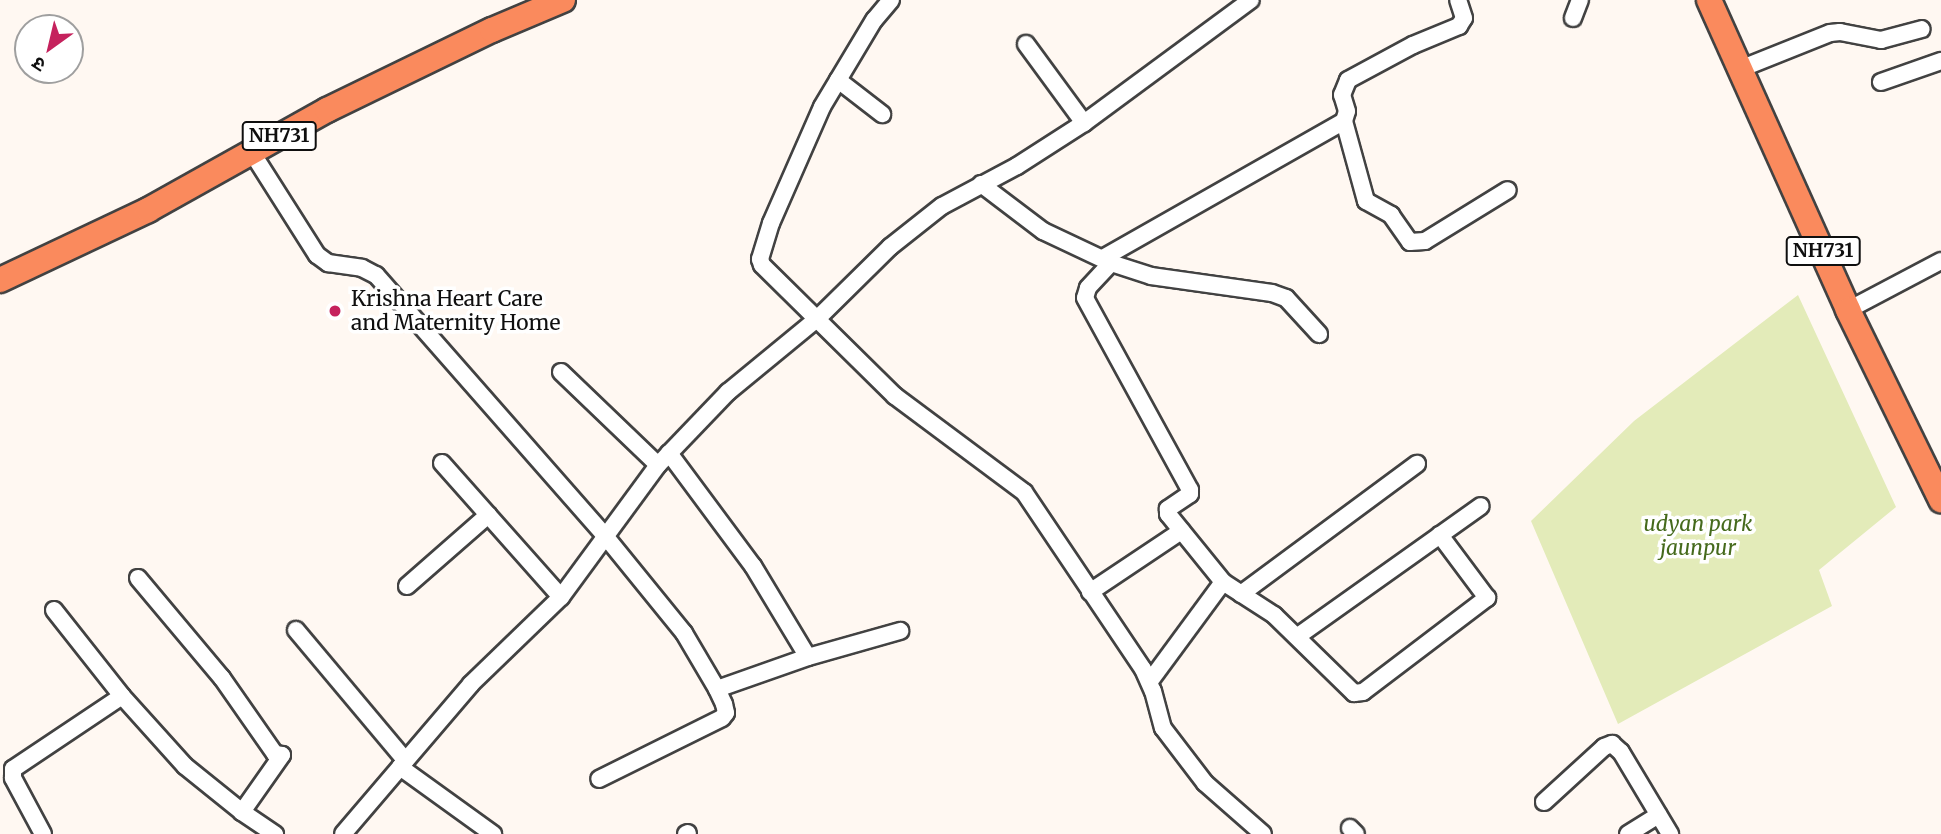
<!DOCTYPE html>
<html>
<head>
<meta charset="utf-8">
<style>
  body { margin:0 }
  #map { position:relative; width:1941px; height:834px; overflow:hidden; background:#fff8f2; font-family:Merriweather,"Noto Sans Devanagari",serif }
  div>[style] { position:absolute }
  .green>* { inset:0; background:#e3ebb9 }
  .roads { filter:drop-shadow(2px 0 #424242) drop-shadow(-2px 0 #424242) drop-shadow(0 2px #424242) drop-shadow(0 -2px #424242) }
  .minor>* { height:16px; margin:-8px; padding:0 8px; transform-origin:8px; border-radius:8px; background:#fff }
  .trunk>* { height:24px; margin:-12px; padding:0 12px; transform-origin:12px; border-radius:12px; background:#fa8a5d }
  .dots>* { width:19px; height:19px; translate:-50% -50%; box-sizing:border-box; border:4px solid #fff; border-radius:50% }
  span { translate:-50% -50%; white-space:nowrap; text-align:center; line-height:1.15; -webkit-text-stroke:7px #fff; paint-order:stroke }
  .shield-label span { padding:2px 5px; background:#fff; border:2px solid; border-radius:5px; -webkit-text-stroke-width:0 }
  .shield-label { font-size:19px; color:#0f0f0f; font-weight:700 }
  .poi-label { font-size:21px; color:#0f0f0f }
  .left { translate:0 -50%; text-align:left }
  .park-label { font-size:21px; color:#456a1c; font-style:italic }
  .north { position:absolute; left:14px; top:14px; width:70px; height:70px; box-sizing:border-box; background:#fff; border:2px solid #9f9f9f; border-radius:50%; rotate:214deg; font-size:19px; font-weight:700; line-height:28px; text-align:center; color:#0f0f0f }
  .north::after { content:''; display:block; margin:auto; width:24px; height:32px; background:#c5225d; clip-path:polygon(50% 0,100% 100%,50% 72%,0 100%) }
</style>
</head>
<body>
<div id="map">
  <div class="green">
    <div style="clip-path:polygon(1798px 295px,1896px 507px,1819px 570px,1832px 606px,1618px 724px,1531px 521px,1634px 421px)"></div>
  </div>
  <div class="roads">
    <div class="minor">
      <div style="left:891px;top:0;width:26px;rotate:130deg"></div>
      <div style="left:874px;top:20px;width:101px;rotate:120.9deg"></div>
      <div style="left:822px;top:107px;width:127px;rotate:113.7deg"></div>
      <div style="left:771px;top:223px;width:38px;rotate:107deg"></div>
      <div style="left:760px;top:259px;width:6px;rotate:72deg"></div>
      <div style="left:762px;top:265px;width:187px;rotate:44.6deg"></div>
      <div style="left:895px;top:396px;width:161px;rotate:36.7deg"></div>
      <div style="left:1024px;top:492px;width:213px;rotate:56.1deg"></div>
      <div style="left:1143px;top:669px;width:24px;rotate:66deg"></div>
      <div style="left:1153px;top:691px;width:38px;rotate:75deg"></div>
      <div style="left:1163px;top:728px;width:69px;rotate:52.6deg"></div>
      <div style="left:1205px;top:783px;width:77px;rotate:41.3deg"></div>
      <div style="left:1573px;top:18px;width:19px;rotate:-69deg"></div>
      <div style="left:1026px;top:44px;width:98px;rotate:53.7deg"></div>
      <div style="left:1740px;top:69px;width:97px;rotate:-21.8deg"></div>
      <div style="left:1830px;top:33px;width:10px;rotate:-6deg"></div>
      <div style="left:1840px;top:32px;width:42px;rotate:11deg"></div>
      <div style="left:1881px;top:40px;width:42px;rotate:-15deg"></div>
      <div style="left:838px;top:80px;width:56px;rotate:37.7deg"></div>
      <div style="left:1881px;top:82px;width:64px;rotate:-19.3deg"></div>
      <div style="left:1344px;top:121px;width:83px;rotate:74.6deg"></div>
      <div style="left:1366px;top:201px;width:29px;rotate:29deg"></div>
      <div style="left:1391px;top:215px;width:33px;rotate:55deg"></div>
      <div style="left:1410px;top:242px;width:15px;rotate:-4deg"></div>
      <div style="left:1425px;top:241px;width:97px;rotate:-31.6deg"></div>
      <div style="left:251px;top:151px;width:123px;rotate:57.6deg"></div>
      <div style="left:317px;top:255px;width:14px;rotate:36deg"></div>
      <div style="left:328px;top:263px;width:34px;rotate:8deg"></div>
      <div style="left:362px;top:268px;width:16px;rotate:27deg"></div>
      <div style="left:376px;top:275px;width:349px;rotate:48.7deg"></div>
      <div style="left:606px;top:537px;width:124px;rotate:50.9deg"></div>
      <div style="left:684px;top:633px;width:65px;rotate:59.5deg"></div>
      <div style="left:717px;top:689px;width:17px;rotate:65deg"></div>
      <div style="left:724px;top:704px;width:9px;rotate:77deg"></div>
      <div style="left:726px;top:713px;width:6px;rotate:129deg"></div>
      <div style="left:722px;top:718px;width:137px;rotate:153.6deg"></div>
      <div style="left:981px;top:184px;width:78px;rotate:37.2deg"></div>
      <div style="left:1043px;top:231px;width:75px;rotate:25.2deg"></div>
      <div style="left:1111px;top:263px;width:42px;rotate:18deg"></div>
      <div style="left:1151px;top:276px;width:122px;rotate:8deg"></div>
      <div style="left:1272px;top:293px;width:15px;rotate:20deg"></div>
      <div style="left:1286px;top:298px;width:49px;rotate:47.5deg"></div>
      <div style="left:1103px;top:258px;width:277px;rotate:-29.6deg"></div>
      <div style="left:1344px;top:121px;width:10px;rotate:-73deg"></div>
      <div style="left:1347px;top:111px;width:17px;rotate:-107deg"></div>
      <div style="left:1342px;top:95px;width:16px;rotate:-68deg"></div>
      <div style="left:1348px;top:80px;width:74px;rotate:-28.3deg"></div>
      <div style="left:1413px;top:45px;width:50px;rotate:-22.4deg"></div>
      <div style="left:1459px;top:26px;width:9px;rotate:-58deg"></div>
      <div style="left:1464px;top:18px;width:19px;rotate:-108deg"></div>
      <div style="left:1111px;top:263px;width:34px;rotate:133deg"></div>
      <div style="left:1088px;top:288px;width:10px;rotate:107deg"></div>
      <div style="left:1085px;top:298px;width:219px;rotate:61.3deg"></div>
      <div style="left:1190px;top:490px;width:4px;rotate:90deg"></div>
      <div style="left:1190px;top:494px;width:27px;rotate:146deg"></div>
      <div style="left:1168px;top:509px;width:5px;rotate:90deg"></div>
      <div style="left:1168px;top:514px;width:87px;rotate:51deg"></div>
      <div style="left:1223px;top:582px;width:61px;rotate:32.9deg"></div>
      <div style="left:1274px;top:615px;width:112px;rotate:44.3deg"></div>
      <div style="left:1354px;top:693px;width:9px;rotate:-6deg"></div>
      <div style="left:1363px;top:692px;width:156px;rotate:-37.2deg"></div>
      <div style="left:1487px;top:598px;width:79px;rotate:-126.7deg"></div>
      <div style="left:1848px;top:310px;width:105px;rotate:-27.8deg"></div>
      <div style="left:561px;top:372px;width:134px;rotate:43.8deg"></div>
      <div style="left:669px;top:453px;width:141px;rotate:53.4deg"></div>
      <div style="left:753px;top:566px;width:106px;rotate:58.9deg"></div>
      <div style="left:442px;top:463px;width:179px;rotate:48.4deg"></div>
      <div style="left:138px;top:578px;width:131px;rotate:50deg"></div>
      <div style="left:222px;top:678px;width:93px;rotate:55.1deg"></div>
      <div style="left:275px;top:754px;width:7px;rotate:8deg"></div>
      <div style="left:282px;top:755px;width:70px;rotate:125.1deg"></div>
      <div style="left:407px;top:586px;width:108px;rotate:-41.2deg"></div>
      <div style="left:1090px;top:592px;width:110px;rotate:-33.8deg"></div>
      <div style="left:1241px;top:594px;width:219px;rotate:-36.5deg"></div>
      <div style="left:54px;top:610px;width:110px;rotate:51.7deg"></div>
      <div style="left:122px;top:696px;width:94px;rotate:48deg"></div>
      <div style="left:185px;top:766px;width:73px;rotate:38.9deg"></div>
      <div style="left:242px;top:812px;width:40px;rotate:34deg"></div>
      <div style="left:296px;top:630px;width:170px;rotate:50deg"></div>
      <div style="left:1298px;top:636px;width:224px;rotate:-35.4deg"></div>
      <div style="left:1150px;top:681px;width:123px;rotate:-53.6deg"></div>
      <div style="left:717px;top:689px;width:96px;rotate:-19.4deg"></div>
      <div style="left:808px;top:657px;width:96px;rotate:-15.8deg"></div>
      <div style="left:400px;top:767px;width:115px;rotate:35.8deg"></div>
      <div style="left:1544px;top:802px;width:81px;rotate:-42.5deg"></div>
      <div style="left:1604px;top:747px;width:9px;rotate:-21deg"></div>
      <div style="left:1612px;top:744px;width:12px;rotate:42deg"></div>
      <div style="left:1621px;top:752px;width:96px;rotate:59.1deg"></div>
      <div style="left:1350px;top:828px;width:8px;rotate:45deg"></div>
      <div style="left:43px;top:834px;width:64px;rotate:-118.2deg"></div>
      <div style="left:13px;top:778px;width:9px;rotate:-90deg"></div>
      <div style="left:13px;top:769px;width:131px;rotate:-33.8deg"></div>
      <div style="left:343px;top:834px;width:197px;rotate:-49.5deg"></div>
      <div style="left:471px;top:684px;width:125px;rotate:-44deg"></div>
      <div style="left:561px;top:597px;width:164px;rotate:-53.7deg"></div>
      <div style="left:658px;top:465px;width:101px;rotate:-46.2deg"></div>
      <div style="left:728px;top:392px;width:117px;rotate:-39.4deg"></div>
      <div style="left:818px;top:318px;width:101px;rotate:-44.6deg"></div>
      <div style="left:890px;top:247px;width:66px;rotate:-38.3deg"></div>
      <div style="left:942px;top:206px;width:85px;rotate:-28.1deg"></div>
      <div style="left:1017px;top:166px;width:80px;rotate:-32.7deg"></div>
      <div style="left:1084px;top:123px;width:207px;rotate:-36.4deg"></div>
      <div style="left:686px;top:834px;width:2px;rotate:-27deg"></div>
      <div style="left:1628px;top:834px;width:36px;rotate:-32deg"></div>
    </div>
    <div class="trunk">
      <div style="left:1709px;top:0;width:340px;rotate:65.8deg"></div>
      <div style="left:1848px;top:310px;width:212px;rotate:63.9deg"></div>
      <div style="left:0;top:280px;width:164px;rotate:-25.3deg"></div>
      <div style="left:148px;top:210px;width:205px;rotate:-29.2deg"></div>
      <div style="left:327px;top:110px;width:183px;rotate:-25.9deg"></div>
      <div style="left:492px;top:30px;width:77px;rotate:-22.9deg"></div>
    </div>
  </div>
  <div class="dots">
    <div style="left:335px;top:311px;background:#c5225d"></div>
  </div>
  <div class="shield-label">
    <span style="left:279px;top:136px">NH731</span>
    <span style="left:1823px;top:251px">NH731</span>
  </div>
  <div class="poi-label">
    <span class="left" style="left:351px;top:311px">Krishna Heart Care<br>and Maternity Home</span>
  </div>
  <div class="park-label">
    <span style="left:1698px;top:536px">udyan park<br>jaunpur</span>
  </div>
  <div class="north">उ</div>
</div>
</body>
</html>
